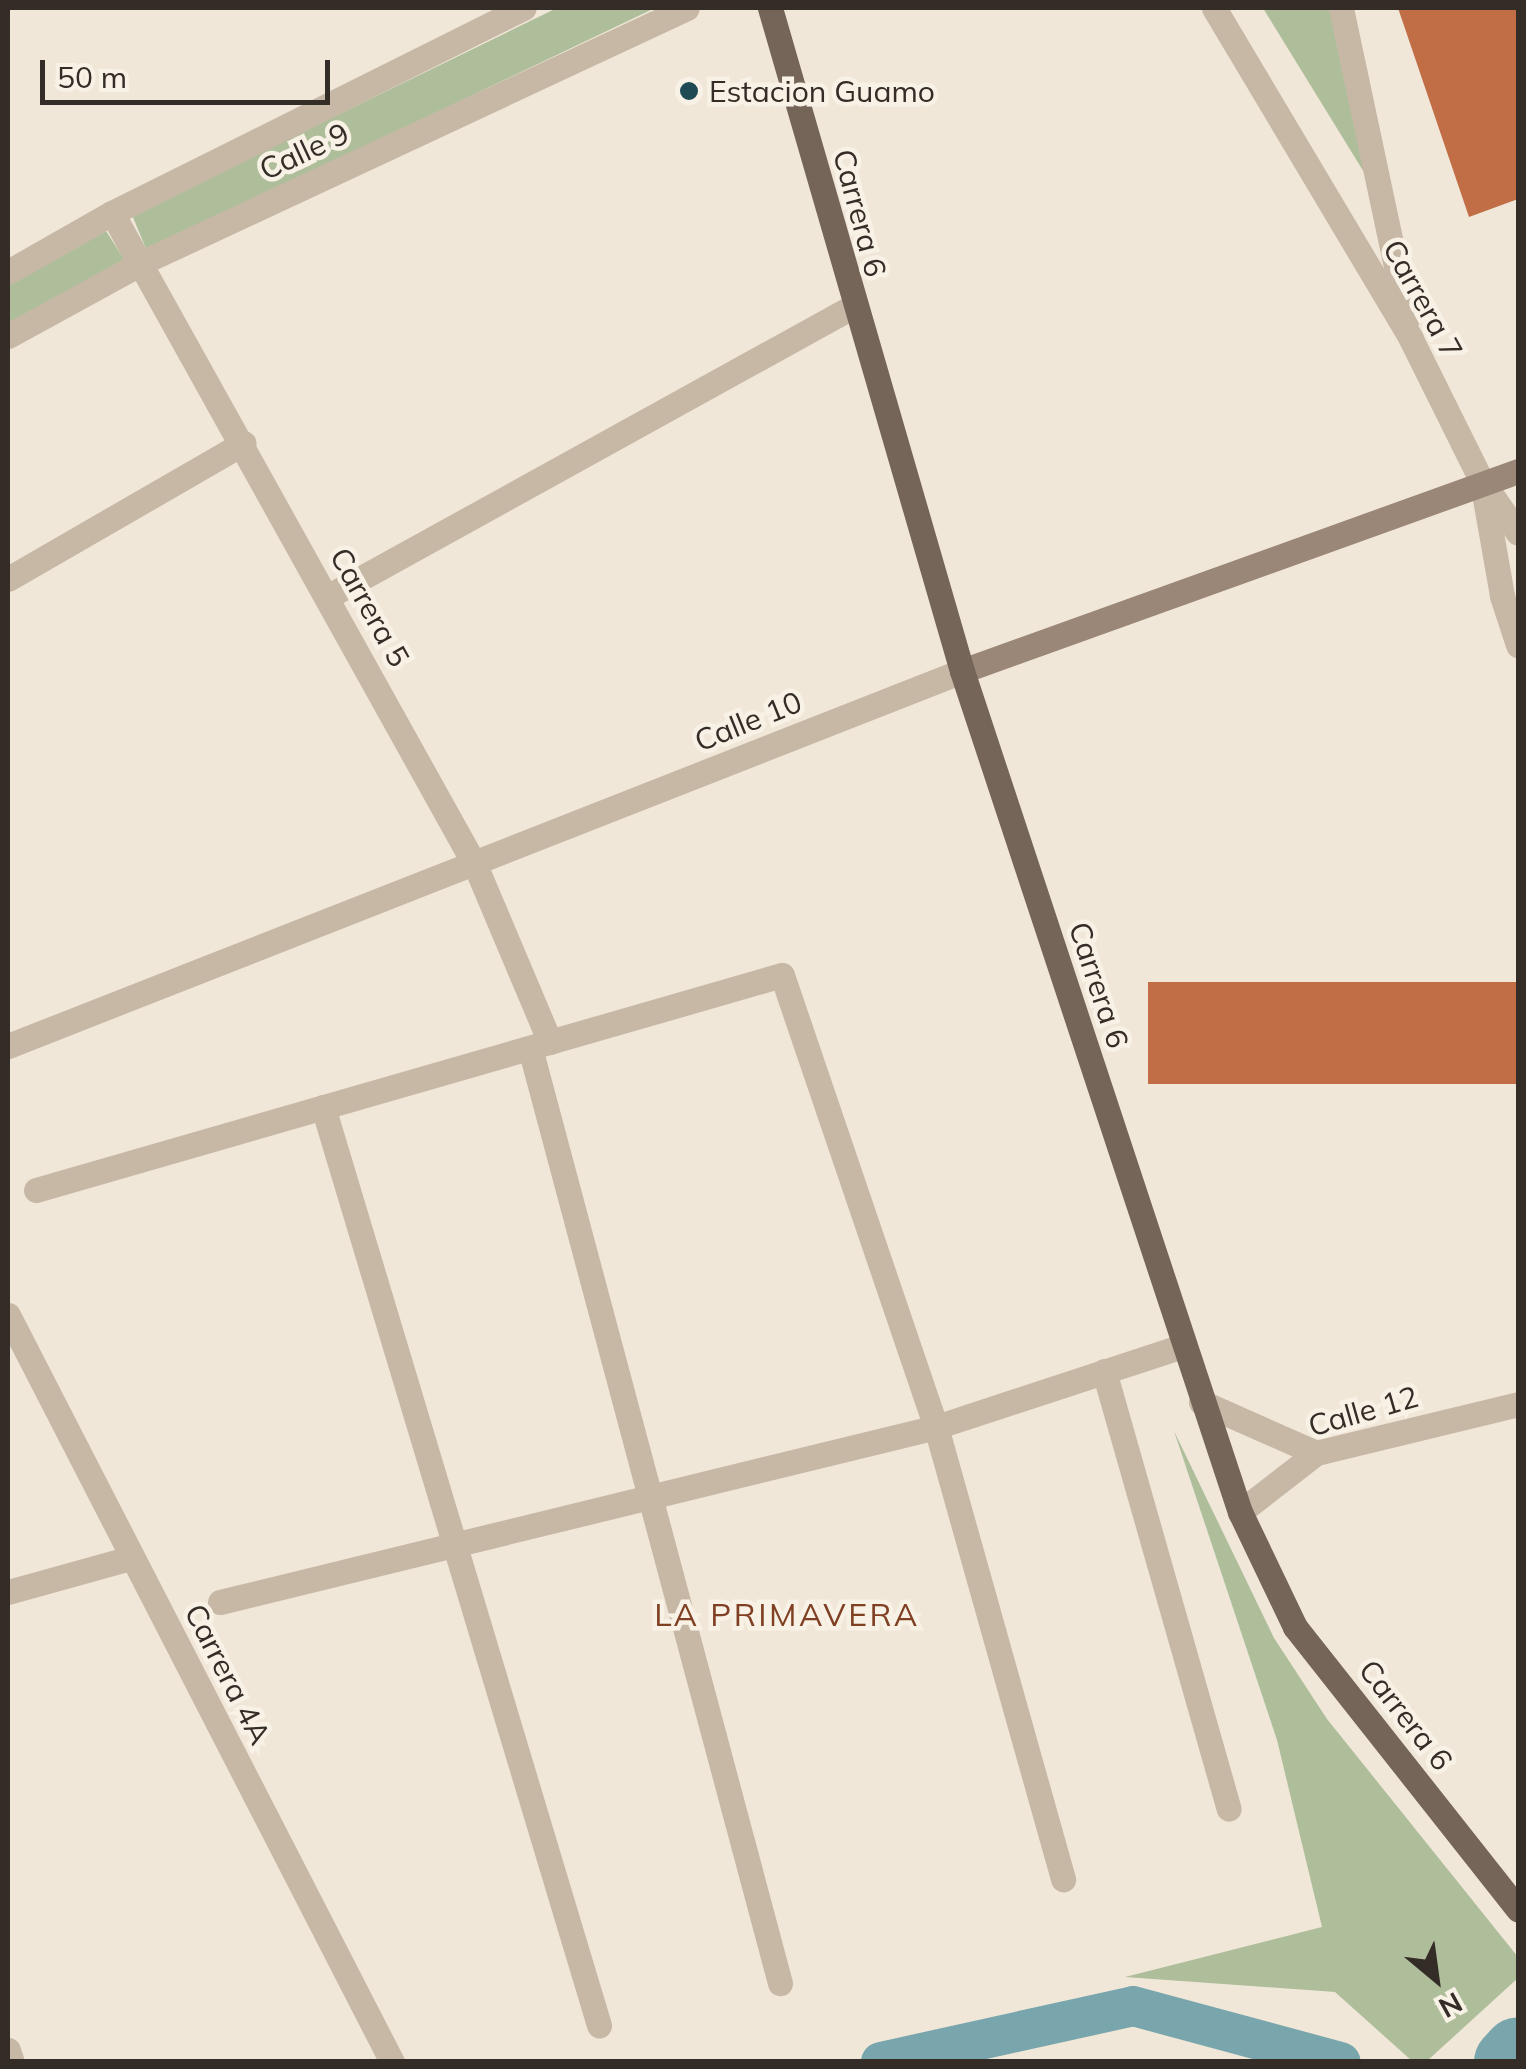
<!DOCTYPE html>
<html>
<head>
<meta charset="utf-8">
<style>
  body { margin:0 }
  #map { position:relative; width:1526px; height:2069px; overflow:hidden; background:#f0e7d9; font-family:Mulish,sans-serif }
  div>[style] { position:absolute }
  .green>* { inset:0; background:#afbe9a }
  .canal>* { height:40px; margin:-20px; padding:0 20px; transform-origin:20px; border-radius:20px; background:#79a6ac }
  .river>* { height:70px; margin:-35px; padding:0 35px; transform-origin:35px; border-radius:35px; background:#79a6ac }
  .building>* { inset:0; background:#c16e46; transform-origin:0 0 }
  .minor>* { height:25px; margin:-12.5px; padding:0 12.5px; transform-origin:12.5px; border-radius:12.5px; background:#c7b8a6 }
  .tertiary>* { height:25px; margin:-12.5px; padding:0 12.5px; transform-origin:12.5px; border-radius:12.5px; background:#c7b8a6 }
  .secondary>* { height:25px; margin:-12.5px; padding:0 12.5px; transform-origin:12.5px; border-radius:12.5px; background:#9b8777 }
  .primary>* { height:25px; margin:-12.5px; padding:0 12.5px; transform-origin:12.5px; border-radius:12.5px; background:#756458 }
  .dots>* { width:28px; height:28px; translate:-50% -50%; box-sizing:border-box; border:5px solid #f8f1e5; border-radius:50% }
  span { translate:-50% -50%; white-space:nowrap; text-align:center; line-height:1.15; -webkit-text-stroke:9px #f8f1e5; paint-order:stroke }
  .poi-label { font-size:30px; color:#342c26 }
  .left { translate:0 -50%; text-align:left }
  .street-label { font-size:30px; color:#342c26 }
  .neighbourhood-label { font-size:32px; color:#7f4023; letter-spacing:2.5px }
  .frame { position:absolute; inset:0; border:10px solid #342c26; pointer-events:none }
  .north { position:absolute; left:1386px; top:1929px; width:100px; height:100px; -webkit-text-stroke:8px #f8f1e5; paint-order:stroke; rotate:151deg; font-size:28px; font-weight:700; line-height:40px; text-align:center; color:#342c26 }
  .north::after { content:''; display:block; margin:auto; width:35px; height:45px; background:#342c26; clip-path:polygon(50% 0,100% 100%,50% 72%,0 100%) }
  .scale { position:absolute; left:40px; top:60px; width:290px; height:45px; box-sizing:border-box; border:5px solid #342c26; border-top:0; padding-left:12px; font-size:30px; line-height:35px; white-space:nowrap; color:#342c26; -webkit-text-stroke:8px #f8f1e5; paint-order:stroke }
</style>
</head>
<body>
<div id="map">
  <div class="green">
    <div style="clip-path:polygon(557px 8px,655px 8px,147px 251px,132px 215px)"></div>
    <div style="clip-path:polygon(1263px 8px,1333px 8px,1386px 208px)"></div>
    <div style="clip-path:polygon(106px 231px,126px 262px,8px 327px,8px 285px)"></div>
    <div style="clip-path:polygon(1174px 1431px,1274px 1638px,1327px 1719px,1518px 1957px,1518px 1978px,1427px 2061px,1412px 2061px,1335px 1992px,1125px 1977px,1322px 1927px,1277px 1740px)"></div>
  </div>
  <div class="canal">
    <div style="left:881px;top:2062px;width:258px;rotate:-12.5deg"></div>
    <div style="left:1133px;top:2006px;width:215px;rotate:15.1deg"></div>
  </div>
  <div class="river">
    <div style="left:1509px;top:2062px;width:13px;rotate:-48deg"></div>
  </div>
  <div class="building">
    <div style="clip-path:polygon(1398px 8px,1518px 8px,1518px 199px,1469px 217px)"></div>
    <div style="left:1518px;top:982px;width:102px;height:370px;rotate:90deg"></div>
  </div>
  <div class="minor">
    <div style="left:1214px;top:8px;width:385px;rotate:59.2deg"></div>
    <div style="left:1411px;top:339px;width:160px;rotate:63.6deg"></div>
    <div style="left:1482px;top:482px;width:116px;rotate:80deg"></div>
    <div style="left:1502px;top:596px;width:52px;rotate:71.9deg"></div>
    <div style="left:1341px;top:8px;width:318px;rotate:78deg"></div>
    <div style="left:112px;top:213px;width:748px;rotate:60.9deg"></div>
    <div style="left:476px;top:867px;width:190px;rotate:67.1deg"></div>
    <div style="left:1488px;top:490px;width:52px;rotate:55.1deg"></div>
    <div style="left:8px;top:579px;width:272px;rotate:-30deg"></div>
    <div style="left:327px;top:597px;width:600px;rotate:-28.92deg"></div>
    <div style="left:8px;top:1046px;width:1025px;rotate:-21.46deg"></div>
    <div style="left:530px;top:1048px;width:968px;rotate:75.03deg"></div>
    <div style="left:323px;top:1107px;width:959px;rotate:73.27deg"></div>
    <div style="left:36px;top:1190px;width:776px;rotate:-16.08deg"></div>
    <div style="left:782px;top:975px;width:478px;rotate:71.2deg"></div>
    <div style="left:936px;top:1427px;width:470px;rotate:74.3deg"></div>
    <div style="left:8px;top:1315px;width:840px;rotate:62.79deg"></div>
    <div style="left:1104px;top:1371px;width:455px;rotate:74.1deg"></div>
    <div style="left:1201px;top:1402px;width:126px;rotate:23.9deg"></div>
    <div style="left:1240px;top:1512px;width:96px;rotate:-37.8deg"></div>
    <div style="left:1316px;top:1453px;width:208px;rotate:-13.6deg"></div>
    <div style="left:8px;top:1592px;width:128px;rotate:-15.5deg"></div>
    <div style="left:220px;top:1602px;width:737px;rotate:-13.73deg"></div>
    <div style="left:936px;top:1427px;width:260px;rotate:-18.2deg"></div>
    <div style="left:8px;top:2050px;width:13px;rotate:72deg"></div>
  </div>
  <div class="tertiary">
    <div style="left:8px;top:272px;width:120px;rotate:-29.6deg"></div>
    <div style="left:112px;top:213px;width:460px;rotate:-26.5deg"></div>
    <div style="left:8px;top:336px;width:154px;rotate:-28.7deg"></div>
    <div style="left:143px;top:262px;width:600px;rotate:-25.03deg"></div>
  </div>
  <div class="secondary">
    <div style="left:962px;top:671px;width:591px;rotate:-19.78deg"></div>
  </div>
  <div class="primary">
    <div style="left:770px;top:8px;width:690px;rotate:73.85deg"></div>
    <div style="left:962px;top:671px;width:886px;rotate:71.71deg"></div>
    <div style="left:1240px;top:1512px;width:127px;rotate:64.4deg"></div>
    <div style="left:1295px;top:1627px;width:360px;rotate:51.7deg"></div>
  </div>
  <div class="dots">
    <div style="left:689px;top:91px;background:#1e4b53"></div>
  </div>
  <div class="poi-label">
    <span class="left" style="left:709px;top:91px">Estacion Guamo</span>
  </div>
  <div class="street-label">
    <span style="left:304px;top:151px;rotate:-25deg">Calle 9</span>
    <span style="left:860px;top:213px;rotate:75deg">Carrera 6</span>
    <span style="left:1423px;top:299px;rotate:61deg">Carrera 7</span>
    <span style="left:370px;top:607px;rotate:61deg">Carrera 5</span>
    <span style="left:748px;top:721px;rotate:-22deg">Calle 10</span>
    <span style="left:1099px;top:985px;rotate:72deg">Carrera 6</span>
    <span style="left:1363px;top:1411px;rotate:-16deg">Calle 12</span>
    <span style="left:228px;top:1674px;rotate:63deg">Carrera 4A</span>
    <span style="left:1406px;top:1715px;rotate:52deg">Carrera 6</span>
  </div>
  <div class="neighbourhood-label">
    <span style="left:787px;top:1614px">LA PRIMAVERA</span>
  </div>
  <div class="frame"></div>
  <div class="north">N</div>
  <div class="scale">50 m</div>
</div>
</body>
</html>
